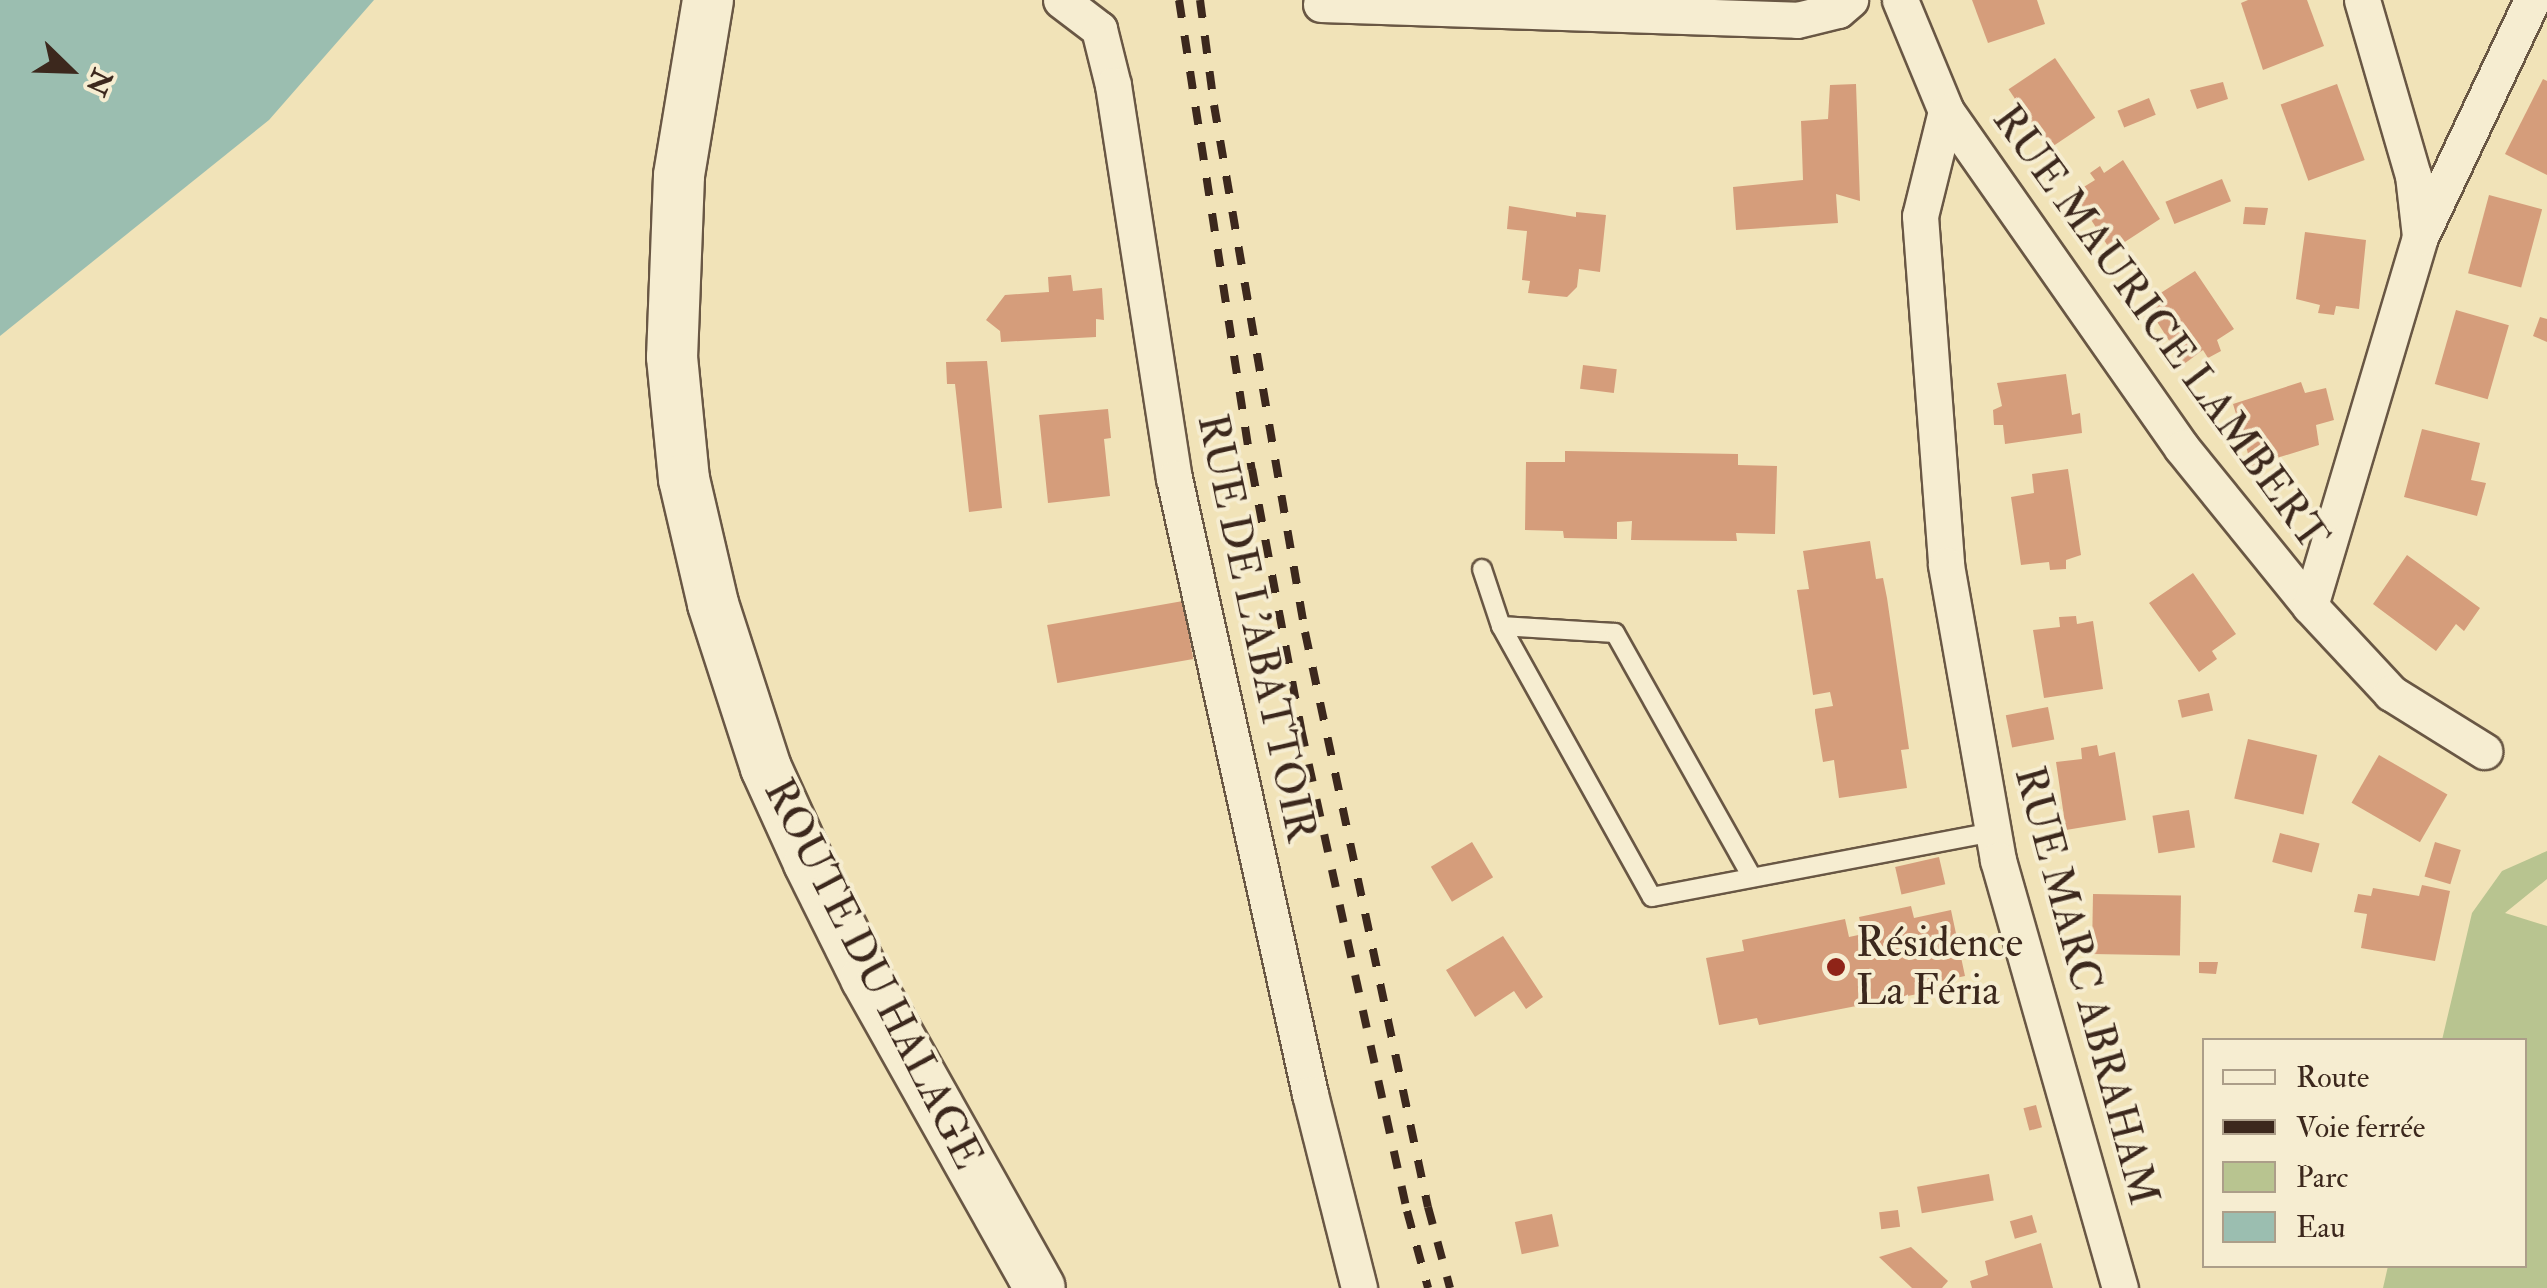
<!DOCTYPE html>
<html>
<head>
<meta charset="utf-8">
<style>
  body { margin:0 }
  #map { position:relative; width:2547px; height:1288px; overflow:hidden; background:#f1e3b8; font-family:"IM FELL Double Pica",serif }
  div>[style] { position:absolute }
  .green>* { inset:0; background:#b8c490 }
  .water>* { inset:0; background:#9bbeb0 }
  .building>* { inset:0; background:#d59d7b; transform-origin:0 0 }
  .roads { filter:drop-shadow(2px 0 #695744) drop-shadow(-2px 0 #695744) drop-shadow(0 2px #695744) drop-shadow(0 -2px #695744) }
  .lane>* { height:18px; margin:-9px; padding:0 9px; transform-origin:9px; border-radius:9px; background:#f6edd1 }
  .street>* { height:35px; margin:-17.5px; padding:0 17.5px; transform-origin:17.5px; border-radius:17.5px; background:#f6edd1 }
  .secondary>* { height:50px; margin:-25px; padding:0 25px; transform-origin:25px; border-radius:25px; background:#f6edd1 }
  .rail>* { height:8px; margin-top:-4px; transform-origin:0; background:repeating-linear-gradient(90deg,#3c281d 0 18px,transparent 0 36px) }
  .dots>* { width:28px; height:28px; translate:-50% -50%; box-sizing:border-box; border:5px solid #f6edd1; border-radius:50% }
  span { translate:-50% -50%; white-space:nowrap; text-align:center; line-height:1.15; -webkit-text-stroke:8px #f6edd1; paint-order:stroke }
  .street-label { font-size:42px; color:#3c281d }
  .poi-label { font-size:42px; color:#3c281d }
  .left { translate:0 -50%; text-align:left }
  .legend { position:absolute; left:2202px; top:1038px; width:325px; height:230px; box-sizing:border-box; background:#f6edd1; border:2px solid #ac9e89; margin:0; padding:12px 18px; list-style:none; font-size:30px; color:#3c281d }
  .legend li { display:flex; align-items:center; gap:20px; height:50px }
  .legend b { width:50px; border:2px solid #ac9e89 }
  .north { position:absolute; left:20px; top:20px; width:100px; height:100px; -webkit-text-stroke:8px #f6edd1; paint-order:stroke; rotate:113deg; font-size:28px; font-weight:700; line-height:40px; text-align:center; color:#3c281d }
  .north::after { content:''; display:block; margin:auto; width:35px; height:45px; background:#3c281d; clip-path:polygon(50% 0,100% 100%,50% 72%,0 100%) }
</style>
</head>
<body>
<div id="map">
  <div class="green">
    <div style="clip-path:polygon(2547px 851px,2547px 879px,2505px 913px,2547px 926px,2547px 1288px,2383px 1288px,2388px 1266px,2524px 1266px,2524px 1040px,2442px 1040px,2472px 913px,2502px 871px)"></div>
  </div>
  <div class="water">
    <div style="clip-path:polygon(0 0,374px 0,269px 120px,0 336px)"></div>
  </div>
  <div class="building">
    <div style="clip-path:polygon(1972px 0,2037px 0,2045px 24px,1988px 43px)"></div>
    <div style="clip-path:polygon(2248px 0,2307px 0,2324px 46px,2263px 70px,2241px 3px)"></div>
    <div style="left:2055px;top:58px;width:72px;height:56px;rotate:56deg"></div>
    <div style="clip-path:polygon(2543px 79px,2547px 81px,2547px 175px,2505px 154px)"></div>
    <div style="clip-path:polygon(2223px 82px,2228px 99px,2197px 109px,2190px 90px)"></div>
    <div style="clip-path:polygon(1856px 84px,1860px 201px,1836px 194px,1838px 223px,1736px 230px,1733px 187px,1803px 180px,1801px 121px,1828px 119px,1830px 85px)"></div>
    <div style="left:2337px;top:84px;width:81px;height:60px;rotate:70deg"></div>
    <div style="left:2149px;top:98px;width:18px;height:34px;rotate:68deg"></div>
    <div style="clip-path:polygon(2123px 160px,2160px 219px,2111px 251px,2074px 193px,2095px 180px,2090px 173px,2100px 166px,2104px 173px)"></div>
    <div style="left:2222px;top:179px;width:24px;height:61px;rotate:68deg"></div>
    <div style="left:2489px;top:195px;width:55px;height:81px;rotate:15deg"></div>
    <div style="clip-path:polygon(1509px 206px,1576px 217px,1576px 212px,1606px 215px,1600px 272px,1579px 269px,1577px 287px,1567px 297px,1528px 293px,1530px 281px,1522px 280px,1527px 231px,1507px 229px)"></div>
    <div style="clip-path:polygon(2245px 207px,2268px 208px,2265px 225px,2243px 224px)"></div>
    <div style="clip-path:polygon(2305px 232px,2366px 240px,2359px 309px,2336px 306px,2334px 315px,2318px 313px,2320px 305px,2296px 299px)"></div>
    <div style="clip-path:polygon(2195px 271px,2234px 329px,2217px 340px,2221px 351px,2208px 358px,2203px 350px,2184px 364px,2145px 303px)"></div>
    <div style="clip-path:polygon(1071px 275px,1073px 291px,1102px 288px,1104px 320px,1096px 319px,1096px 337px,1001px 342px,1000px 331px,986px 320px,1005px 295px,1049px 292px,1048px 277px)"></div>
    <div style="left:2456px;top:310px;width:55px;height:77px;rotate:16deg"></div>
    <div style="clip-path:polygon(2540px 317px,2547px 319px,2547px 342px,2533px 336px)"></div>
    <div style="clip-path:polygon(987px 361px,1002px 508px,969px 512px,955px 384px,947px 384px,946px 362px)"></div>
    <div style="left:1583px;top:365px;width:34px;height:24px;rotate:7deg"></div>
    <div style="clip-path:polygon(2066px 374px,2072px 415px,2080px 413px,2082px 433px,2005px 444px,2003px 425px,1994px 425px,1993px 410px,2002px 406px,1997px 383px)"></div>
    <div style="clip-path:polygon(2301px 382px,2305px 393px,2326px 388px,2334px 420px,2316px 425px,2319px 445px,2251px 466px,2245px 442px,2234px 445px,2230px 430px,2240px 427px,2233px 404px)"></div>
    <div style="clip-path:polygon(1108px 409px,1111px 438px,1104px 439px,1110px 496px,1048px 503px,1039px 415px)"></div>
    <div style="clip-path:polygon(2422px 429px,2480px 443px,2471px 480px,2486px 483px,2477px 516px,2404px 497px)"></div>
    <div style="clip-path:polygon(1565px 451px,1738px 454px,1738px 465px,1777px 466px,1775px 534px,1736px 533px,1737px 541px,1631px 540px,1632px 521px,1617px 522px,1617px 539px,1564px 538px,1563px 531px,1525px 530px,1526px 462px,1565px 462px)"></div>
    <div style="clip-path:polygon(2068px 469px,2081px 555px,2066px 560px,2066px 569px,2050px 570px,2049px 562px,2021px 565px,2011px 497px,2034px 493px,2032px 474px)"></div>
    <div style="clip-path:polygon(1870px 541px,1876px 579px,1883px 578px,1887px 598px,1909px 749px,1901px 750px,1907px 788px,1839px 798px,1834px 760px,1823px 762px,1815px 713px,1815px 709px,1833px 706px,1830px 692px,1813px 695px,1797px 590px,1809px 589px,1803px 551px)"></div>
    <div style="clip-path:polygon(2407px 555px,2480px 608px,2464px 631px,2456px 624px,2436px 651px,2373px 604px)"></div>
    <div style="clip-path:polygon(2193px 573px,2236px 634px,2212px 651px,2217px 659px,2199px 672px,2149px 603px)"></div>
    <div style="left:1183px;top:601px;width:59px;height:138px;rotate:80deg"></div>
    <div style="clip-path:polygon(2076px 616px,2077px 624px,2093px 621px,2103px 689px,2044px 698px,2033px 630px,2060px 627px,2059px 617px)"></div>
    <div style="left:2209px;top:693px;width:18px;height:32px;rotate:77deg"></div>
    <div style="left:2048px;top:707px;width:33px;height:43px;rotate:79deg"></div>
    <div style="left:2248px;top:739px;width:71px;height:61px;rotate:13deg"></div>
    <div style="clip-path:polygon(2097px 745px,2099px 756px,2115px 752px,2126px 820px,2066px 830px,2056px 762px,2082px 759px,2081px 748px)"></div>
    <div style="left:2379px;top:755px;width:79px;height:55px;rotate:30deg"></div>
    <div style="left:2189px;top:810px;width:38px;height:37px;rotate:81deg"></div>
    <div style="left:2280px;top:833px;width:41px;height:30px;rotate:15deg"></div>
    <div style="left:1472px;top:842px;width:41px;height:48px;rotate:59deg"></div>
    <div style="left:2435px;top:842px;width:27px;height:36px;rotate:17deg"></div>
    <div style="left:1939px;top:857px;width:28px;height:45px;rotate:77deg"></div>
    <div style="clip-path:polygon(2422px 885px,2450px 891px,2435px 961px,2361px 948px,2367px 914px,2354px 912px,2358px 894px,2371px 896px,2373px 888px,2419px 896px)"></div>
    <div style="left:2093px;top:894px;width:88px;height:60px;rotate:1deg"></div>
    <div style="clip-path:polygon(1911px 906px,1914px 918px,1951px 910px,1965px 976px,1927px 984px,1928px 992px,1759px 1025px,1757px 1018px,1719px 1025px,1706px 958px,1744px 951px,1742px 940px,1845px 919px,1849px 937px,1863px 934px,1859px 917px)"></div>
    <div style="clip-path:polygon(1503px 936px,1543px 997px,1526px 1009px,1514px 991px,1475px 1017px,1446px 970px)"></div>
    <div style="clip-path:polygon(2199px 962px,2218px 962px,2216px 974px,2199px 973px)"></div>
    <div style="left:2036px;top:1105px;width:23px;height:13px;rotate:75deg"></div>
    <div style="left:1989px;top:1174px;width:27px;height:73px;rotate:80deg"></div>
    <div style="left:1898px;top:1210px;width:17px;height:19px;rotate:83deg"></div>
    <div style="left:1552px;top:1214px;width:33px;height:38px;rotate:78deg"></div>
    <div style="left:2032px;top:1215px;width:18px;height:23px;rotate:74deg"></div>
    <div style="clip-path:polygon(2041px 1243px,2053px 1288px,1972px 1288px,1970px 1281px,1988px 1275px,1985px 1261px)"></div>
    <div style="clip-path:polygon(1911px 1247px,1948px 1281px,1942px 1288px,1912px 1288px,1879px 1257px)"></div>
  </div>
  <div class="roads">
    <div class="lane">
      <div style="left:1482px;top:569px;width:60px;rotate:71.6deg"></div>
      <div style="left:1501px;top:626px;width:310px;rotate:60.9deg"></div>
      <div style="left:1652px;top:897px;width:347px;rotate:-10.8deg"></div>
      <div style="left:1501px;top:626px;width:114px;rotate:3.5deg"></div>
      <div style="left:1615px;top:633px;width:280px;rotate:60.7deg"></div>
    </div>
    <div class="street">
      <div style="left:1061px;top:0;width:48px;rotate:37.3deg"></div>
      <div style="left:1099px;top:29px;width:58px;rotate:76deg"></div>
      <div style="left:1113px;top:85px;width:398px;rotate:81.2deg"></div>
      <div style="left:1174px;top:478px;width:631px;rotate:77.55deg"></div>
      <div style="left:1310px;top:1094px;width:200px;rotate:75.8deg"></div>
      <div style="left:1900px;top:0;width:120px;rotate:67.5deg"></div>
      <div style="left:1946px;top:111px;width:411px;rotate:55deg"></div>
      <div style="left:2182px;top:448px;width:203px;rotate:51deg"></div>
      <div style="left:2310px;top:606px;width:119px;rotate:47deg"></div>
      <div style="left:2391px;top:693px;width:110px;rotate:31.9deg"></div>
      <div style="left:2362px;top:0;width:182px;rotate:73.8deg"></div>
      <div style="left:2413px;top:175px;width:61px;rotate:83.5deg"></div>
      <div style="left:1321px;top:4px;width:476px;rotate:1.9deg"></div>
      <div style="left:1797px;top:20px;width:42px;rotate:-13.7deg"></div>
      <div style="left:1838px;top:10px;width:16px;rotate:-40deg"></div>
      <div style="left:1946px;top:111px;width:108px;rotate:103.9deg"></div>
      <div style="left:1920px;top:216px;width:350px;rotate:85.7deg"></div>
      <div style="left:1946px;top:565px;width:300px;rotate:80deg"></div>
      <div style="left:1998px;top:860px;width:445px;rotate:74.1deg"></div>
      <div style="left:2310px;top:606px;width:385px;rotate:-73.4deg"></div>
      <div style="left:2420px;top:237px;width:262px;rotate:-64.7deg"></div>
    </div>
    <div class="secondary">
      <div style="left:708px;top:0;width:178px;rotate:99.4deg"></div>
      <div style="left:679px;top:176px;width:181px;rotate:92.2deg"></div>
      <div style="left:672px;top:357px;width:123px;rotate:84.4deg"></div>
      <div style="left:684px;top:479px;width:128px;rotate:76.9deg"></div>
      <div style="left:713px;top:604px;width:172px;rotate:72.1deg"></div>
      <div style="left:766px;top:768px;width:104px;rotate:65.6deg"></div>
      <div style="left:809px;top:863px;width:128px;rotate:63.6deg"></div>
      <div style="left:866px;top:978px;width:355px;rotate:60.7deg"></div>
    </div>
  </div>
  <div class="rail">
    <div style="left:1179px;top:0;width:475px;rotate:81.2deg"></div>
    <div style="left:1252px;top:469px;width:265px;rotate:79.3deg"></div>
    <div style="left:1301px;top:729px;width:494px;rotate:77.6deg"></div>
    <div style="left:1407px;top:1211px;width:80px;rotate:74.7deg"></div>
    <div style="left:1200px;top:0;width:106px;rotate:82.4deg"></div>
    <div style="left:1214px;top:105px;width:535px;rotate:80.2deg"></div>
    <div style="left:1305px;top:632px;width:588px;rotate:77.93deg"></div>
    <div style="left:1428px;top:1207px;width:84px;rotate:74.8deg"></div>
  </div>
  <div class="dots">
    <div style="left:1836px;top:967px;background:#8f2418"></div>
  </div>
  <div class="street-label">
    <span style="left:2160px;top:328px;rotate:54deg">RUE MAURICE LAMBERT</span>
    <span style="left:1256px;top:628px;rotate:78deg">RUE DE L'ABATTOIR</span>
    <span style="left:873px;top:974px;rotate:63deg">ROUTE DU HALAGE</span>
    <span style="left:2086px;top:986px;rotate:75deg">RUE MARC ABRAHAM</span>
  </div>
  <div class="poi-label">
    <span class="left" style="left:1856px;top:967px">Résidence<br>La Féria</span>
  </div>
  <ul class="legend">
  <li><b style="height:12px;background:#f6edd1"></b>Route</li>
  <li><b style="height:12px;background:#3c281d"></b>Voie ferrée</li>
  <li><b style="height:28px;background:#b8c490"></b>Parc</li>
  <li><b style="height:28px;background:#9bbeb0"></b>Eau</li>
  </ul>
  <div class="north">N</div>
</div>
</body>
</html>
